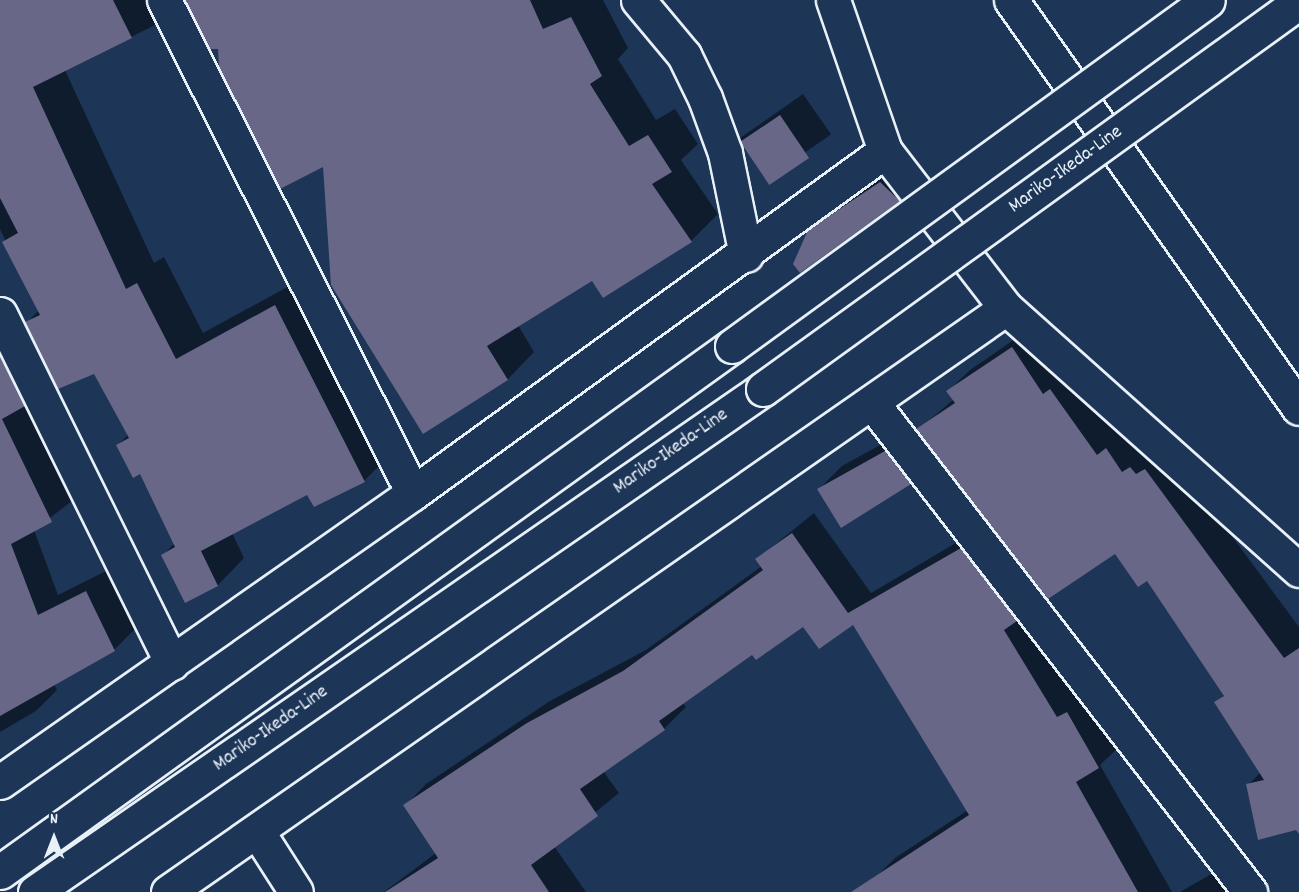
<!DOCTYPE html>
<html>
<head>
<meta charset="utf-8">
<style>
  body { margin:0 }
  #map { position:relative; width:1299px; height:892px; overflow:hidden; background:#1d3557; font-family:Dekko,sans-serif }
  div>[style] { position:absolute }
  .shadow>* { inset:0; background:#0007; transform-origin:0 0 }
  .building>* { inset:0; background:#686788; transform-origin:0 0 }
  .roads { filter:drop-shadow(2px 0 #e8f1f8) drop-shadow(-2px 0 #e8f1f8) drop-shadow(0 2px #e8f1f8) drop-shadow(0 -2px #e8f1f8) }
  .minor>* { height:33px; margin:-16.5px; padding:0 16.5px; transform-origin:16.5px; border-radius:16.5px; background:#1d3557 }
  .bridges { filter:drop-shadow(2px 0 #e8f1f8) drop-shadow(-2px 0 #e8f1f8) drop-shadow(0 2px #e8f1f8) drop-shadow(0 -2px #e8f1f8) }
  .minor-bridge>* { height:33px; margin:-16.5px; padding:0 16.5px; transform-origin:16.5px; border-radius:16.5px; background:#1d3557 }
  span { translate:-50% -50%; white-space:nowrap; text-align:center; line-height:1.15; -webkit-text-stroke:6px #1d3557; paint-order:stroke }
  .street-label { font-size:20px; color:#e8f1f8 }
  .north { position:absolute; left:24px; top:808px; width:60px; height:60px; -webkit-text-stroke:4px #1d3557; paint-order:stroke; rotate:0deg; font-size:16px; font-weight:700; line-height:24px; text-align:center; color:#e8f1f8 }
  .north::after { content:''; display:block; margin:auto; width:21px; height:27px; background:#e8f1f8; clip-path:polygon(50% 0,100% 100%,50% 72%,0 100%) }
</style>
</head>
<body>
<div id="map">
  <div class="shadow">
    <div style="clip-path:polygon(0 0,180px 0,155px 25px,65px 70px,154px 263px,164px 257px,203px 333px,302px 279px,391px 454px,364px 481px,308px 493px,232px 533px,244px 558px,218px 585px,185px 601px,163px 555px,175px 543px,141px 472px,118px 445px,129px 434px,95px 372px,27px 323px,39px 310px,0 229px)"></div>
    <div style="clip-path:polygon(185px 0,603px 0,628px 48px,618px 59px,656px 120px,675px 109px,698px 144px,681px 160px,718px 214px,691px 241px,593px 279px,518px 325px,534px 352px,508px 379px,423px 431px,324px 165px,219px 47px,211px 48px)"></div>
    <div style="left:803px;top:94px;width:49px;height:77px;rotate:55deg"></div>
    <div style="clip-path:polygon(904px 160px,921px 177px,801px 271px,810px 231px,833px 207px)"></div>
    <div style="clip-path:polygon(0 324px,44px 385px,25px 404px,72px 501px,34px 530px,58px 595px,106px 571px,135px 629px,115px 649px,54px 684px,57px 690px,36px 711px,0 732px)"></div>
    <div style="clip-path:polygon(1034px 326px,1119px 434px,1128px 428px,1167px 448px,1299px 627px,1299px 827px,1248px 785px,1261px 772px,1216px 703px,1225px 694px,1147px 579px,1115px 552px,918px 430px,954px 399px,948px 391px,970px 370px)"></div>
    <div style="clip-path:polygon(909px 429px,933px 460px,910px 483px,842px 526px,819px 489px,842px 466px)"></div>
    <div style="clip-path:polygon(814px 513px,871px 593px,983px 527px,1120px 746px,1100px 765px,1172px 892px,881px 892px,873px 880px,895px 858px,968px 810px,853px 623px,803px 625px,753px 653px,683px 703px,686px 707px,664px 729px,603px 771px,619px 793px,554px 846px,586px 892px,384px 892px,436px 853px,405px 806px,426px 784px,550px 701px,646px 650px,762px 566px,757px 559px)"></div>
    <div style="clip-path:polygon(1227px 865px,1243px 892px,1180px 892px)"></div>
  </div>
  <div class="building">
    <div style="clip-path:polygon(0 0,113px 0,132px 38px,33px 87px,126px 289px,137px 283px,176px 359px,275px 305px,365px 482px,314px 507px,307px 495px,201px 551px,218px 586px,185px 603px,161px 555px,175px 547px,140px 474px,133px 478px,116px 445px,129px 438px,94px 374px,58px 389px,25px 322px,40px 315px,2px 242px,18px 233px,0 198px)"></div>
    <div style="clip-path:polygon(185px 0,530px 0,543px 29px,571px 17px,602px 76px,590px 84px,629px 146px,648px 135px,672px 172px,652px 184px,692px 242px,603px 298px,592px 281px,487px 346px,508px 380px,423px 434px,331px 285px,323px 167px,280px 189px,219px 67px,218px 49px,210px 49px)"></div>
    <div style="left:780px;top:115px;width:52px;height:48px;rotate:56deg"></div>
    <div style="clip-path:polygon(880px 182px,900px 201px,800px 273px,793px 264px,808px 230px)"></div>
    <div style="clip-path:polygon(1012px 347px,1043px 394px,1050px 389px,1097px 455px,1106px 448px,1122px 472px,1130px 467px,1136px 474px,1145px 469px,1284px 658px,1299px 648px,1299px 834px,1296px 830px,1258px 840px,1246px 784px,1264px 780px,1214px 702px,1224px 696px,1147px 581px,1138px 587px,1115px 554px,1048px 599px,916px 429px,955px 403px,946px 391px)"></div>
    <div style="clip-path:polygon(0 356px,25px 406px,2px 419px,52px 522px,11px 544px,38px 615px,86px 591px,115px 651px,0 716px)"></div>
    <div style="clip-path:polygon(885px 451px,911px 484px,841px 528px,817px 489px)"></div>
    <div style="clip-path:polygon(792px 533px,848px 613px,961px 548px,1017px 621px,1004px 630px,1057px 717px,1067px 712px,1099px 768px,1076px 782px,1138px 892px,851px 892px,969px 815px,853px 625px,819px 649px,803px 627px,756px 660px,752px 655px,659px 721px,665px 730px,580px 789px,598px 816px,531px 865px,549px 892px,385px 892px,438px 858px,403px 805px,527px 723px,623px 671px,763px 570px,755px 559px)"></div>
  </div>
  <div class="roads">
    <div class="minor">
      <div style="left:164px;top:0;width:552px;rotate:63.2deg"></div>
      <div style="left:638px;top:0;width:72px;rotate:50.1deg"></div>
      <div style="left:684px;top:55px;width:48px;rotate:64deg"></div>
      <div style="left:705px;top:98px;width:59px;rotate:70deg"></div>
      <div style="left:725px;top:153px;width:104px;rotate:78.4deg"></div>
      <div style="left:833px;top:0;width:160px;rotate:71deg"></div>
      <div style="left:1011px;top:0;width:499px;rotate:54.8deg"></div>
      <div style="left:0;top:314px;width:389px;rotate:63.8deg"></div>
      <div style="left:873px;top:404px;width:617px;rotate:52.31deg"></div>
      <div style="left:0;top:782px;width:504px;rotate:-34.98deg"></div>
      <div style="left:413px;top:493px;width:583px;rotate:-35.93deg"></div>
      <div style="left:885px;top:151px;width:198px;rotate:52.4deg"></div>
      <div style="left:1006px;top:308px;width:393px;rotate:41.8deg"></div>
      <div style="left:257px;top:831px;width:72px;rotate:57.4deg"></div>
      <div style="left:0;top:872px;width:901px;rotate:-35.7deg"></div>
      <div style="left:35px;top:892px;width:885px;rotate:-34.64deg"></div>
      <div style="left:168px;top:892px;width:1021px;rotate:-34.87deg"></div>
    </div>
  </div>
  <div class="bridges">
    <div class="minor-bridge">
      <div style="left:732px;top:346px;width:588px;rotate:-36.01deg"></div>
      <div style="left:763px;top:389px;width:661px;rotate:-35.83deg"></div>
    </div>
  </div>
  <div class="street-label">
    <span style="left:1066px;top:170px;rotate:-36deg">Mariko-Ikeda-Line</span>
    <span style="left:671px;top:452px;rotate:-35deg">Mariko-Ikeda-Line</span>
    <span style="left:271px;top:729px;rotate:-35deg">Mariko-Ikeda-Line</span>
  </div>
  <div class="north">N</div>
</div>
</body>
</html>
